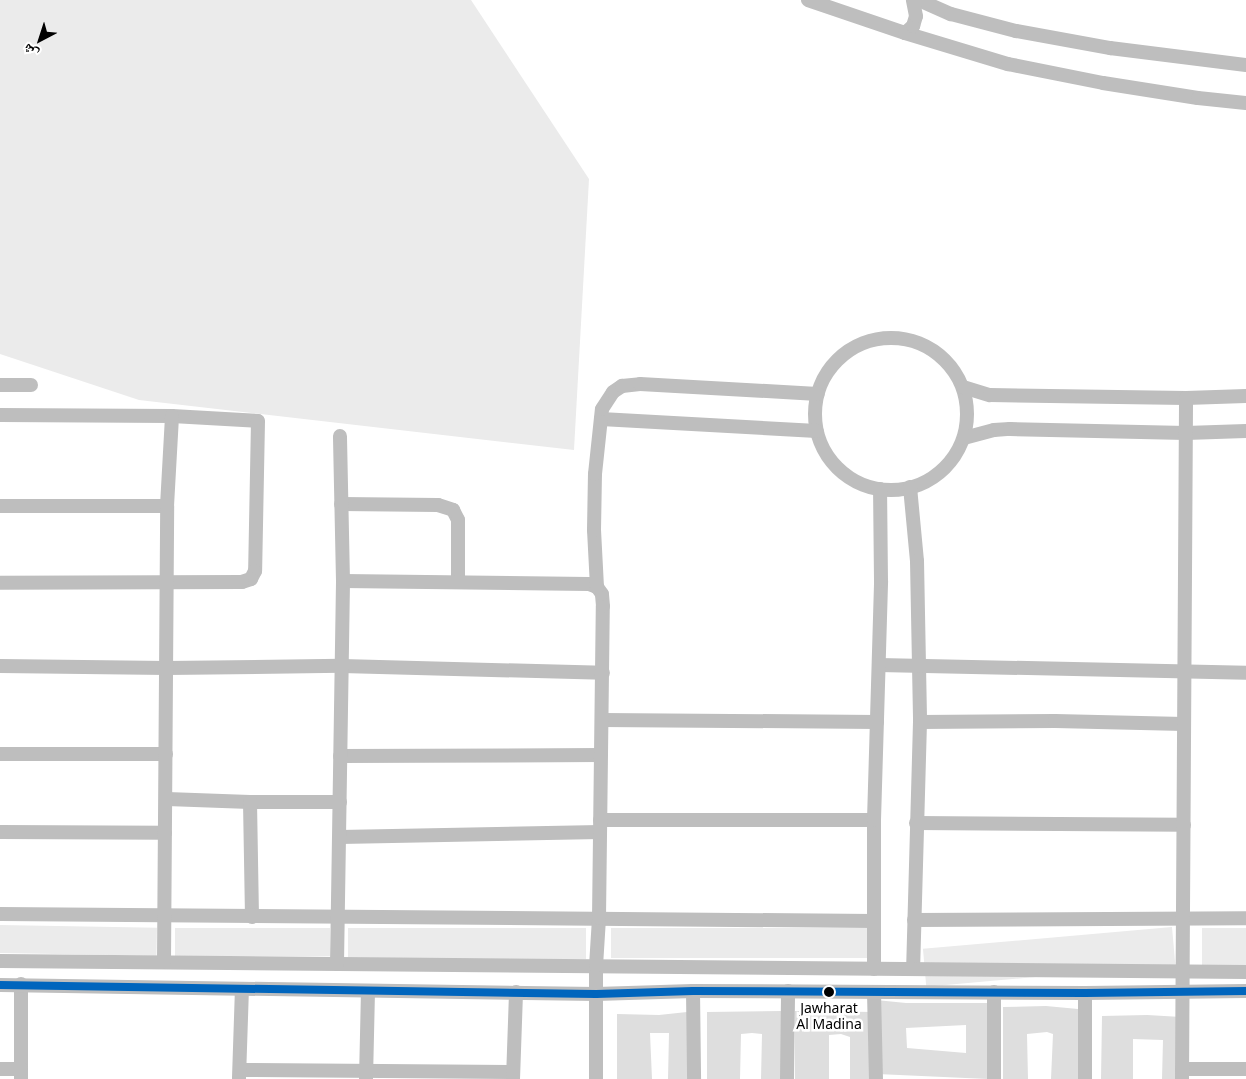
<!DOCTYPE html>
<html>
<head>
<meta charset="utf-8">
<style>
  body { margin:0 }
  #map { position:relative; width:1246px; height:1079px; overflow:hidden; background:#fff; font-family:"Noto Sans","Noto Naskh Arabic",sans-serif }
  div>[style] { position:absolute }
  .green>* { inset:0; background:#ebebeb; transform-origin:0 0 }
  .building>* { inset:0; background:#dedede }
  .street>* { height:14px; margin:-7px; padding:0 7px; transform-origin:7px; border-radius:7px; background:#bebebe }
  .street>.ring { margin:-7px; padding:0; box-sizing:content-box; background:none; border:14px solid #bebebe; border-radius:50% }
  .bus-1>* { height:8px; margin:-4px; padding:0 4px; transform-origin:4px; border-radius:4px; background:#0065bd }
  .dots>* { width:14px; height:14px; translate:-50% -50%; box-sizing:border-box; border:2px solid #fff; border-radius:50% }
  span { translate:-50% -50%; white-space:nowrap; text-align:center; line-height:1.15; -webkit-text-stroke:5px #fff; paint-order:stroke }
  .bus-label { font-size:14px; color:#000 }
  .north { position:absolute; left:15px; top:15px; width:50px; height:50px; -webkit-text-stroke:4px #fff; paint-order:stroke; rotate:220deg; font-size:14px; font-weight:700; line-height:20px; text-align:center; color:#000 }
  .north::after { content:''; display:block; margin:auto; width:18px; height:22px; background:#000; clip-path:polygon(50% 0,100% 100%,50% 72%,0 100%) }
</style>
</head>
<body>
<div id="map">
  <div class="green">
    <div style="clip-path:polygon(0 0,471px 0,589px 179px,574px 450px,139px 400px,0 354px)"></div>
    <div style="left:0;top:925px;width:157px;height:28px;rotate:1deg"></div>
    <div style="left:1172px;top:927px;width:38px;height:250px;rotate:85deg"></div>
    <div style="left:175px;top:928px;width:155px;height:28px"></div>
    <div style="left:586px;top:928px;width:31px;height:238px;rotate:90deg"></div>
    <div style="left:611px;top:928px;width:258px;height:30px"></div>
    <div style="left:1202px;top:928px;width:44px;height:37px"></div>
  </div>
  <div class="building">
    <div style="clip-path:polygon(evenodd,876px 1000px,906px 1003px,991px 1003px,988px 1079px,877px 1074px,876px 1000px,966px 1025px,966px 1053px,907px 1048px,906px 1028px,966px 1025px)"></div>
    <div style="clip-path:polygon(1046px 1006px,1078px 1009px,1078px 1079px,1051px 1079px,1053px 1034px,1047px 1032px,1027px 1034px,1028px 1079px,1003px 1079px,1003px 1007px)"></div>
    <div style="clip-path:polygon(782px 1011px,781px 1079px,761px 1079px,762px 1034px,752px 1033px,741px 1034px,740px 1079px,707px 1079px,707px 1012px)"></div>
    <div style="clip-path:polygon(795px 1011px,874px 1012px,873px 1079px,850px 1079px,850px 1037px,841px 1034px,829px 1035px,829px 1079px,795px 1079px)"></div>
    <div style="clip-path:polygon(687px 1012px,688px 1079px,668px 1079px,669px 1033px,650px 1033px,652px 1079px,617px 1079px,617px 1014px,659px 1015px)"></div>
    <div style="clip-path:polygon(1147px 1015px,1181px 1017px,1179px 1079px,1162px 1079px,1163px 1040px,1133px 1039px,1133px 1079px,1101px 1079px,1102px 1016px)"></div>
  </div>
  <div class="street">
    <div style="left:808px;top:0;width:102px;rotate:18.8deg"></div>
    <div style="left:905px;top:33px;width:108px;rotate:16.8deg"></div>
    <div style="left:1008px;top:64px;width:97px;rotate:11.3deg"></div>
    <div style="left:1103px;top:83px;width:96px;rotate:9deg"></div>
    <div style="left:1198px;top:98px;width:48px;rotate:5.9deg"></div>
    <div style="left:919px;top:0;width:35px;rotate:24deg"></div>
    <div style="left:951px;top:14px;width:67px;rotate:14.7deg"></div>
    <div style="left:1016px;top:31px;width:96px;rotate:10.3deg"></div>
    <div style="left:1110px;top:48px;width:137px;rotate:7.1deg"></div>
    <div style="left:905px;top:33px;width:11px;rotate:-41deg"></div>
    <div style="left:913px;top:26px;width:10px;rotate:-73deg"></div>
    <div style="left:916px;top:16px;width:16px;rotate:-101deg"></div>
    <div class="ring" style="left:815px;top:338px;width:138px;height:138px"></div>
    <div style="left:0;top:385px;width:31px"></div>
    <div style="left:963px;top:387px;width:28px;rotate:17deg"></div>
    <div style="left:990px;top:395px;width:196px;rotate:0.9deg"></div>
    <div style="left:1186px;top:398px;width:60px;rotate:-1.9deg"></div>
    <div style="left:0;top:415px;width:172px;rotate:0.3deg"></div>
    <div style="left:172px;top:416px;width:86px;rotate:3.3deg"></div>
    <div style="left:258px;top:421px;width:150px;rotate:91.1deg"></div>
    <div style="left:255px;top:571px;width:9px;rotate:117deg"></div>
    <div style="left:251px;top:579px;width:9px;rotate:162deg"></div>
    <div style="left:242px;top:582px;width:242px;rotate:179.8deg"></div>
    <div style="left:601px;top:419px;width:216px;rotate:3.2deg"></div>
    <div style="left:964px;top:438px;width:31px;rotate:-15deg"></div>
    <div style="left:994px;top:430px;width:16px;rotate:-4deg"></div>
    <div style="left:1010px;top:429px;width:176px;rotate:1.3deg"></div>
    <div style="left:1186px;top:433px;width:60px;rotate:-1.9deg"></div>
    <div style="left:910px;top:487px;width:74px;rotate:84.6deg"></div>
    <div style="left:917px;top:561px;width:161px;rotate:88.9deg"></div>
    <div style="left:920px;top:722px;width:247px;rotate:91.6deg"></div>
    <div style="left:341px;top:504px;width:97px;rotate:0.6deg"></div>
    <div style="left:438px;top:505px;width:16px;rotate:18deg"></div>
    <div style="left:453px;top:510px;width:11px;rotate:63deg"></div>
    <div style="left:458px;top:520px;width:62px;rotate:90deg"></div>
    <div style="left:0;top:506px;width:167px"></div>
    <div style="left:343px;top:581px;width:246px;rotate:0.7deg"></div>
    <div style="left:589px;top:584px;width:9px;rotate:21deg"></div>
    <div style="left:879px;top:665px;width:367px;rotate:1.2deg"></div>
    <div style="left:0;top:666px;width:167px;rotate:0.7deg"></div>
    <div style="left:167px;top:668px;width:175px;rotate:-0.7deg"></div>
    <div style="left:342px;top:666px;width:261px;rotate:1.5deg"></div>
    <div style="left:602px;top:720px;width:275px;rotate:0.4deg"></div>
    <div style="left:920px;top:722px;width:135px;rotate:-0.4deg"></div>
    <div style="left:1055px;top:721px;width:129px;rotate:1.3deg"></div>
    <div style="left:0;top:754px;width:166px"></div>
    <div style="left:340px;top:756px;width:261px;rotate:-0.2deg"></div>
    <div style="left:167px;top:799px;width:83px;rotate:2.1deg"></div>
    <div style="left:250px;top:802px;width:90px"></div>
    <div style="left:250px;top:802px;width:115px;rotate:89deg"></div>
    <div style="left:600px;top:820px;width:274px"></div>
    <div style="left:916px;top:823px;width:268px;rotate:0.4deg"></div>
    <div style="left:0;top:832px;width:165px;rotate:0.3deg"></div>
    <div style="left:340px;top:837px;width:260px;rotate:-1.1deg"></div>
    <div style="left:0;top:914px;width:874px;rotate:0.46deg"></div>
    <div style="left:914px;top:920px;width:332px;rotate:-0.3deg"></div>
    <div style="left:0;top:961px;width:1246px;rotate:0.51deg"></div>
    <div style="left:164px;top:962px;width:456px;rotate:-89.6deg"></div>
    <div style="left:167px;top:506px;width:90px;rotate:-86.8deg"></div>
    <div style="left:337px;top:964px;width:383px;rotate:-89.1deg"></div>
    <div style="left:343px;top:581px;width:145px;rotate:-91.2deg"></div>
    <div style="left:874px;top:969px;width:149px;rotate:-90deg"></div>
    <div style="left:874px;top:820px;width:239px;rotate:-88.3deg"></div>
    <div style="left:881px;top:581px;width:92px;rotate:-90.6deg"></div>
    <div style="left:21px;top:984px;width:95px;rotate:90deg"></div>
    <div style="left:0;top:985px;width:596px;rotate:0.87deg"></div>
    <div style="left:596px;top:994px;width:97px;rotate:-1.8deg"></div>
    <div style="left:693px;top:991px;width:392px;rotate:0.3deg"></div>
    <div style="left:1085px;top:993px;width:161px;rotate:-0.7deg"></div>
    <div style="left:693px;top:991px;width:88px;rotate:89.3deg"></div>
    <div style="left:874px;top:992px;width:87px;rotate:88.7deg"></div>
    <div style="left:994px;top:992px;width:87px;rotate:90deg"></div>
    <div style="left:0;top:1069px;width:21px"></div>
    <div style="left:1182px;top:1069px;width:64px"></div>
    <div style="left:240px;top:1070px;width:273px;rotate:0.4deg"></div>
    <div style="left:239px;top:1078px;width:89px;rotate:-88.1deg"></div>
    <div style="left:366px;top:1079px;width:88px;rotate:-88.7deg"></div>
    <div style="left:513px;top:1079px;width:87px;rotate:-88deg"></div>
    <div style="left:596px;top:1079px;width:113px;rotate:-90deg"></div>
    <div style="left:596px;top:966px;width:48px;rotate:-86.4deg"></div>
    <div style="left:599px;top:918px;width:312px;rotate:-89.3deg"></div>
    <div style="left:603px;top:606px;width:12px;rotate:-95deg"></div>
    <div style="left:602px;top:594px;width:9px;rotate:-126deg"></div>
    <div style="left:597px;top:587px;width:57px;rotate:-93deg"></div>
    <div style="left:594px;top:530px;width:56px;rotate:-89deg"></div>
    <div style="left:595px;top:474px;width:65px;rotate:-83.9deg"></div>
    <div style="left:602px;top:409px;width:20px;rotate:-57deg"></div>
    <div style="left:613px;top:392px;width:11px;rotate:-34deg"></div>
    <div style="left:622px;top:386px;width:18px;rotate:-6deg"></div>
    <div style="left:640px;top:384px;width:178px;rotate:3.2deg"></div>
    <div style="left:787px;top:1079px;width:88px;rotate:-89.3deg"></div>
    <div style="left:1085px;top:1079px;width:86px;rotate:-90deg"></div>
    <div style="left:1182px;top:1079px;width:681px;rotate:-89.66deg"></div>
  </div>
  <div class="bus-1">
    <div style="left:0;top:985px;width:596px;rotate:0.87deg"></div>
    <div style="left:596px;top:994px;width:97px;rotate:-1.8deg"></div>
    <div style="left:693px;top:991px;width:392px;rotate:0.3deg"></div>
    <div style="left:1085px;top:993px;width:161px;rotate:-0.7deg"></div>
  </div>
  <div class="dots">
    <div style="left:829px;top:992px;background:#000"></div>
  </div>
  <div class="bus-label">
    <span style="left:829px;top:1016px">Jawharat<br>Al Madina</span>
  </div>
  <div class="north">ش</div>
</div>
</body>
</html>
